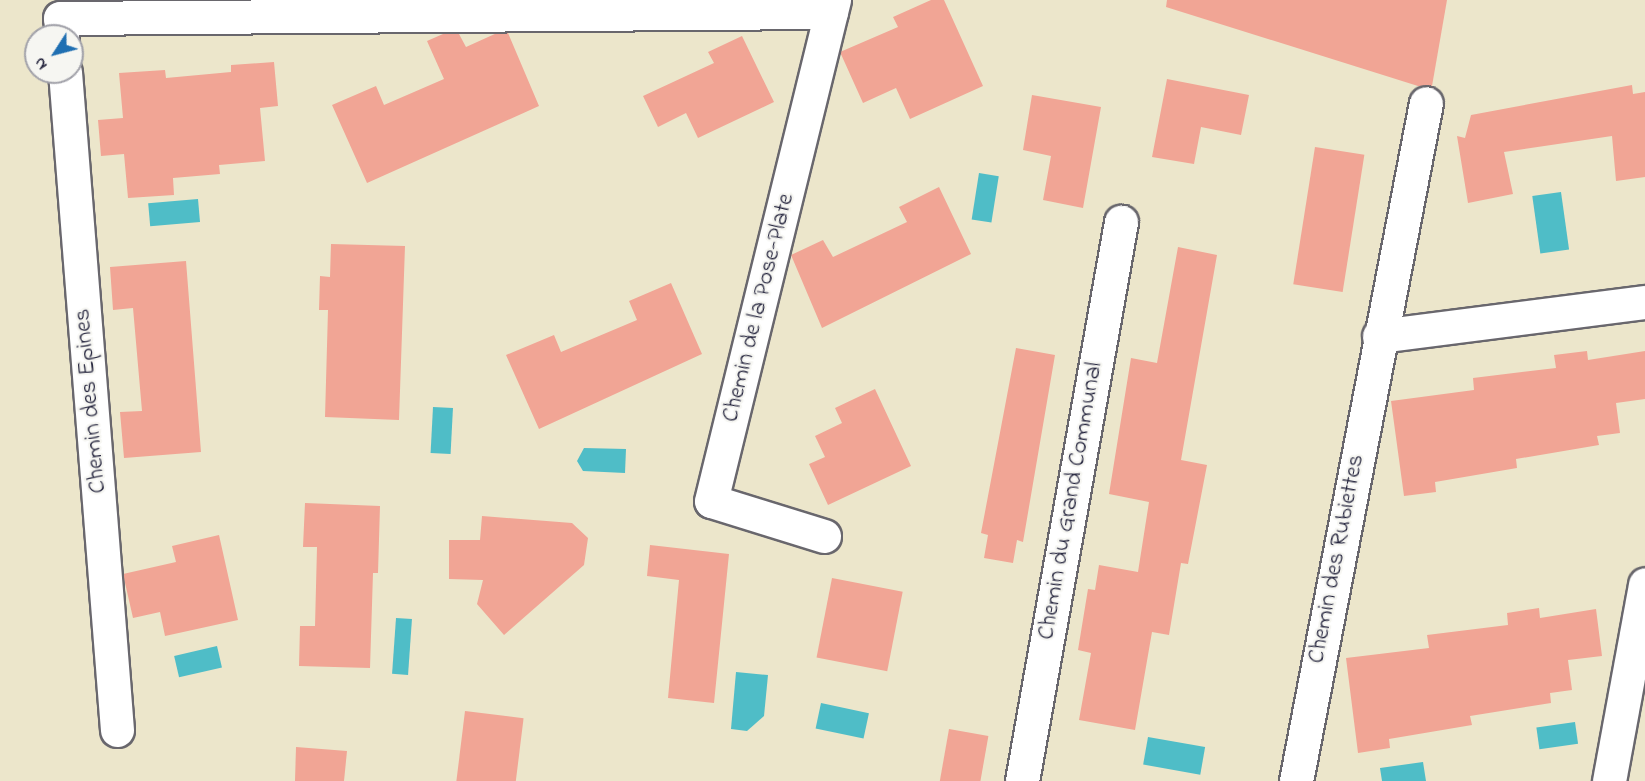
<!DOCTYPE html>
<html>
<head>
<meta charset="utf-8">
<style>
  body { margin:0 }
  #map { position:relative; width:1645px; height:781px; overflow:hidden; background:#ece6cb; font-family:"Indie Flower",sans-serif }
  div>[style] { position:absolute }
  .water>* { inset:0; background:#4fbdc7; transform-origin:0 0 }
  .building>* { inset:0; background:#f1a595; transform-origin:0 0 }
  .roads { filter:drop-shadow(2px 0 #69676d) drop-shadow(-2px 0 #69676d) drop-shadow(0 2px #69676d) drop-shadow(0 -2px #69676d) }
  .minor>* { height:33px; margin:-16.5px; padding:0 16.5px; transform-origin:16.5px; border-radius:16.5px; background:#fff }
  span { translate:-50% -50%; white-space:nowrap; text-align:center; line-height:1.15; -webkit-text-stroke:4.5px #f6f6f2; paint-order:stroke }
  .street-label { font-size:24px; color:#22223b }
  .north { position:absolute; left:24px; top:24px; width:60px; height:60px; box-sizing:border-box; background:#f6f6f2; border:2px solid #a1a1a9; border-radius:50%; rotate:234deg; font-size:16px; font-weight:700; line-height:24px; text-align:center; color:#22223b }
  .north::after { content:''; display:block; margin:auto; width:21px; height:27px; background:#1f6fb2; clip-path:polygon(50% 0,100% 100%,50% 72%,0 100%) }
</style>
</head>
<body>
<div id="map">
  <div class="water">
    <div style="left:979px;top:173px;width:20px;height:47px;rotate:9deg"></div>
    <div style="left:1561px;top:192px;width:58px;height:29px;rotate:82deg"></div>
    <div style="left:198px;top:199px;width:23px;height:50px;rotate:85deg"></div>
    <div style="left:433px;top:407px;width:20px;height:46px;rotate:3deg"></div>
    <div style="clip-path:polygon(584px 448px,626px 449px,625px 473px,583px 471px,577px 461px)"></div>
    <div style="left:396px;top:618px;width:16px;height:56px;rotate:4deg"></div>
    <div style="left:217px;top:646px;width:22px;height:44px;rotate:77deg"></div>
    <div style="clip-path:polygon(736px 672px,768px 675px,764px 716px,747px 731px,731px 729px)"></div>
    <div style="left:821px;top:703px;width:49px;height:26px;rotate:12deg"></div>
    <div style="left:1575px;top:722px;width:22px;height:39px;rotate:82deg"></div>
    <div style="left:1148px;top:737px;width:58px;height:28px;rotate:10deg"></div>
    <div style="clip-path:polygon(1423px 762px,1426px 781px,1382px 781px,1380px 768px)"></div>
  </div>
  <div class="building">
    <div style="clip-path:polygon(931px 0,944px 0,983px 86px,910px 119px,896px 88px,863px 103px,840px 52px,898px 27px,893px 17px)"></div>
    <div style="clip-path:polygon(1167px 0,1447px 0,1432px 86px,1418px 86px,1166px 7px)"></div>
    <div style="clip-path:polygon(497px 33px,508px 33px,539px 106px,367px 183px,332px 105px,376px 86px,384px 105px,444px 79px,427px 41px,443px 34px,459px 34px,466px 47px)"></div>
    <div style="clip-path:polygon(742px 36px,774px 102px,698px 138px,686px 113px,658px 127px,643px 96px,714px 63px,708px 52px)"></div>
    <div style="clip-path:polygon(274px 62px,278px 106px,260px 108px,265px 161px,219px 165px,220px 174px,173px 178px,174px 195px,128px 198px,124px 154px,101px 156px,98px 120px,123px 118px,119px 73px,165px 70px,166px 78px,231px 72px,231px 65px)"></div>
    <div style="clip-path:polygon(1167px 79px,1249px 95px,1241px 135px,1201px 127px,1194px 164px,1152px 157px)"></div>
    <div style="clip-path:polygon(1632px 85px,1633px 94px,1645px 92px,1645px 177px,1616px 181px,1612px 136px,1504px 152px,1513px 194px,1468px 203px,1457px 136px,1465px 138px,1471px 115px)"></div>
    <div style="clip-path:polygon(1032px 95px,1101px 107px,1083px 208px,1043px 200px,1051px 156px,1023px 150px)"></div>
    <div style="left:1315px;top:147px;width:50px;height:139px;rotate:9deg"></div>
    <div style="clip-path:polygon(939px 187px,971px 254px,822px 328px,791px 255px,823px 240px,833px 257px,907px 222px,899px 207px)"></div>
    <div style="clip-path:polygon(331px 244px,405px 246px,399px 420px,325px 417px,328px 310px,319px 310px,320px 276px,330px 277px)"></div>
    <div style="clip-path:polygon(1178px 247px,1217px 255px,1181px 460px,1207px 465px,1188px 564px,1181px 563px,1169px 635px,1152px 632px,1135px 730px,1079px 720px,1091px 653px,1078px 650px,1088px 589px,1095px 590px,1099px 565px,1138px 572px,1149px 502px,1109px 494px,1131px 358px,1157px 363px)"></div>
    <div style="clip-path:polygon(186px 261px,201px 452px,124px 458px,120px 412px,142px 411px,133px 308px,113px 310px,110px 267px)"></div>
    <div style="clip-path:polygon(671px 283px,702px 354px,539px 429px,506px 355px,554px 335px,561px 352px,637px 320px,629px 301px)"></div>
    <div style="clip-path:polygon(1016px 348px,1055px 355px,1023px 542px,1017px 540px,1013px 563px,984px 558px,988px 535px,981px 533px)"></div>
    <div style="clip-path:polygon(1587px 351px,1588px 360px,1645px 351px,1645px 399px,1616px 403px,1620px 433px,1597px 436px,1599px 445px,1516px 459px,1517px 468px,1435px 482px,1436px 492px,1404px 496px,1391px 401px,1474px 390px,1473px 378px,1556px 368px,1554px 355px)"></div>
    <div style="clip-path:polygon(875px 389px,911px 466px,828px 505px,809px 464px,825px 457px,815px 436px,842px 423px,835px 408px)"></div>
    <div style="clip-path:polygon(305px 503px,380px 506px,378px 573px,373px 573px,370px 668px,299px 666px,300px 626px,315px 626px,317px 547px,303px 547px)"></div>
    <div style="clip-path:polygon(482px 516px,572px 523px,588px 538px,584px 565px,504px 635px,477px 604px,483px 580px,449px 579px,449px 540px,480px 540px)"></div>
    <div style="clip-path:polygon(219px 535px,238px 620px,165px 636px,160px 612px,133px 618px,123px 574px,176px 562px,172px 546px)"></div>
    <div style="clip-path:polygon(650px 545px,729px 554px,714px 703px,668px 698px,679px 580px,647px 576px)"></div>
    <div style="left:832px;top:578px;width:72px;height:81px;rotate:11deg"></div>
    <div style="clip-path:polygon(1539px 608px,1540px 618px,1596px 609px,1602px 656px,1568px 660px,1572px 690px,1550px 693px,1551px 703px,1470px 716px,1472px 725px,1389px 739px,1390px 748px,1358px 753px,1346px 658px,1429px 648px,1427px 635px,1508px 625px,1507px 613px)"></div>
    <div style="left:465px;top:711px;width:59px;height:71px;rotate:7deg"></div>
    <div style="left:949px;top:729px;width:40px;height:53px;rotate:10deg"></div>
    <div style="clip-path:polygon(296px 747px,347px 751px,344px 781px,295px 781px)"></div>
  </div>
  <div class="roads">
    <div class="minor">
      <div style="left:62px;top:36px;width:18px;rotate:-96deg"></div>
      <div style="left:60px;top:18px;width:771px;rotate:-0.45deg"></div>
      <div style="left:65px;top:72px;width:660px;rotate:85.48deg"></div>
      <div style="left:1379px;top:336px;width:268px;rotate:-7.3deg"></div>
      <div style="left:824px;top:536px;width:118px;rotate:-162.8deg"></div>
      <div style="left:711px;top:501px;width:516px;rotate:-76.21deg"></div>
      <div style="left:1022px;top:781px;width:568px;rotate:-79.96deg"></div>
      <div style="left:1296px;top:781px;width:690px;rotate:-79.15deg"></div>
      <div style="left:1609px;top:781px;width:200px;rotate:-79.6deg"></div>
    </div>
  </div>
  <div class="street-label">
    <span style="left:759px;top:308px;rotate:-76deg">Chemin de la Pose-Plate</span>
    <span style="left:91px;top:401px;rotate:-95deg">Chemin des Epines</span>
    <span style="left:1071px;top:501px;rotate:-80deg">Chemin du Grand Communal</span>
    <span style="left:1337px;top:559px;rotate:-79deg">Chemin des Rubiettes</span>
  </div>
  <div class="north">N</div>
</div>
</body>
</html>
